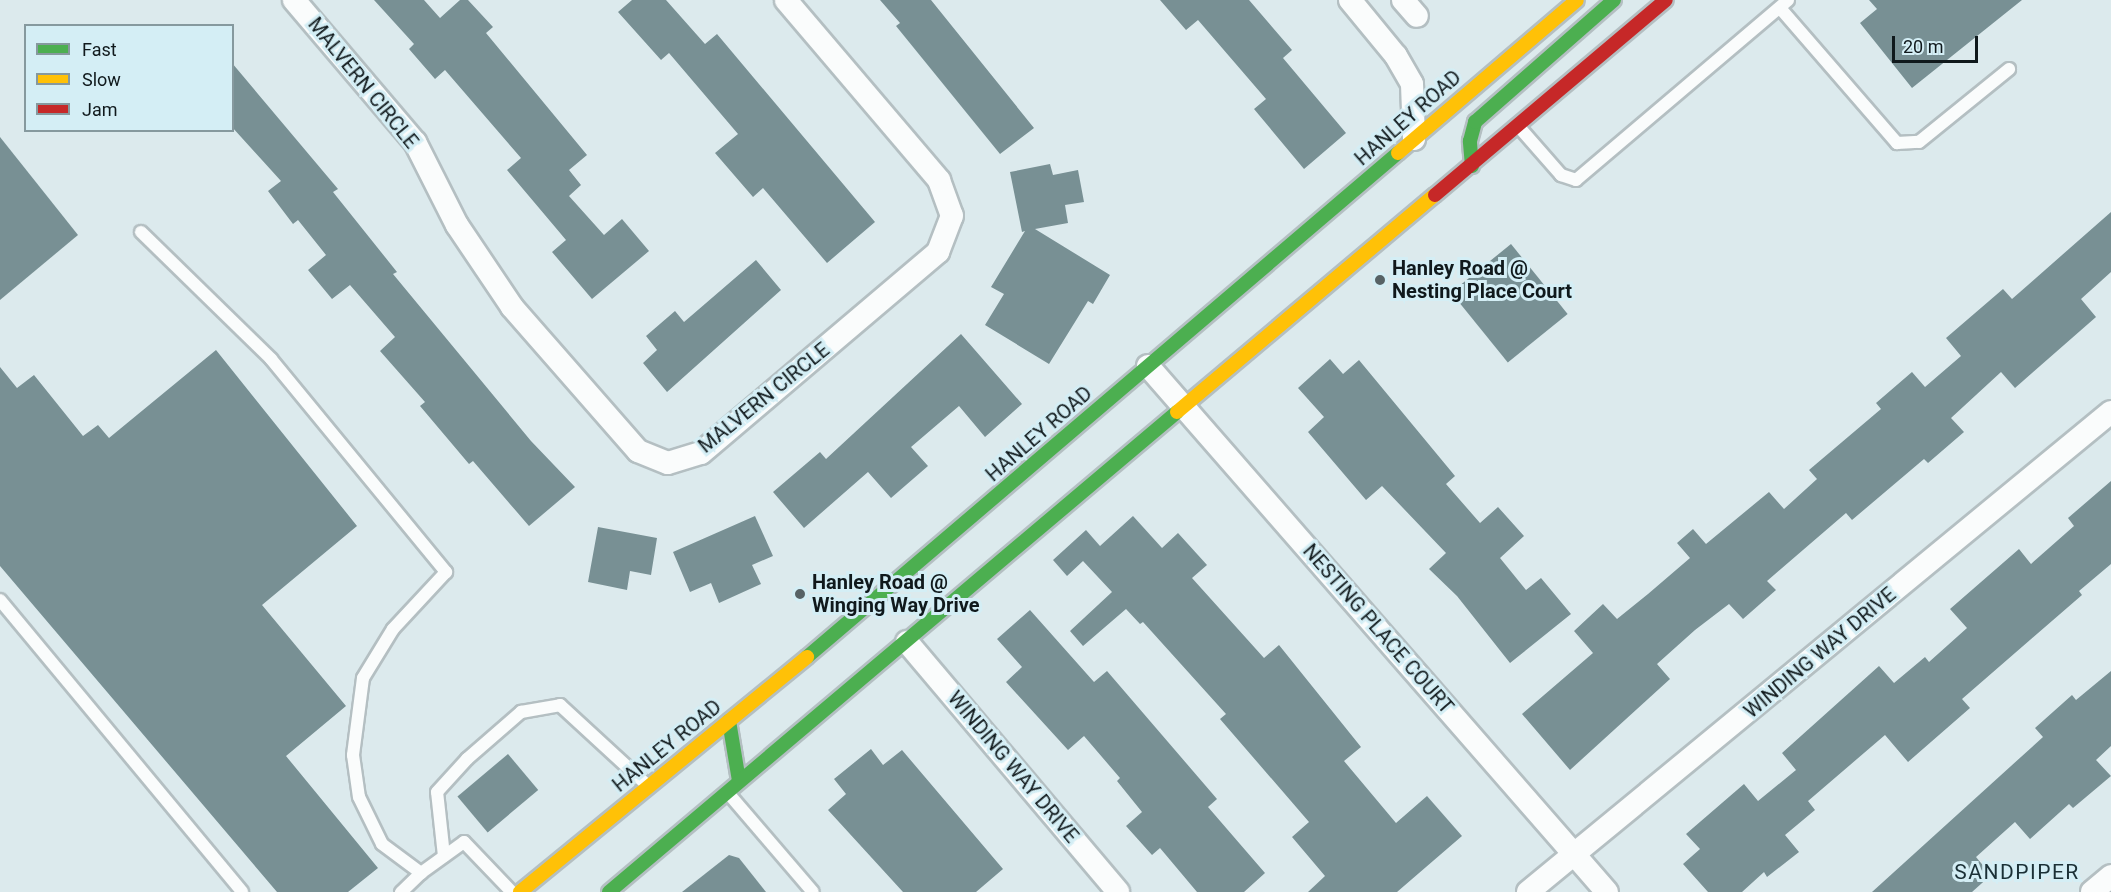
<!DOCTYPE html>
<html>
<head>
<meta charset="utf-8">
<style>
  body { margin:0 }
  #map { position:relative; width:2111px; height:892px; overflow:hidden; background:#dceaed; font-family:Roboto,sans-serif }
  div>[style] { position:absolute }
  .building>* { inset:0; background:#789094; transform-origin:0 0 }
  .roads { filter:drop-shadow(2px 0 #b4bfc2) drop-shadow(-2px 0 #b4bfc2) drop-shadow(0 2px #b4bfc2) drop-shadow(0 -2px #b4bfc2) }
  .lane>* { height:12px; margin:-6px; padding:0 6px; transform-origin:6px; border-radius:6px; background:#fafcfc }
  .street>* { height:22px; margin:-11px; padding:0 11px; transform-origin:11px; border-radius:11px; background:#fafcfc }
  .fast>* { height:14px; margin:-7px; padding:0 7px; transform-origin:7px; border-radius:7px; background:#4caf50 }
  .slow>* { height:14px; margin:-7px; padding:0 7px; transform-origin:7px; border-radius:7px; background:#ffc107 }
  .jam>* { height:14px; margin:-7px; padding:0 7px; transform-origin:7px; border-radius:7px; background:#c62828 }
  .dots>* { width:16px; height:16px; translate:-50% -50%; box-sizing:border-box; border:3px solid #d4eef5; border-radius:50% }
  span { translate:-50% -50%; white-space:nowrap; text-align:center; line-height:1.15; -webkit-text-stroke:6px #d4eef5; paint-order:stroke }
  .street-label { font-size:20px; color:#10191c }
  .poi-label { font-size:20px; color:#10191c; font-weight:700 }
  .left { translate:0 -50%; text-align:left }
  .neighbourhood-label { font-size:21px; color:#1b3036; letter-spacing:1.5px }
  .legend { position:absolute; left:24px; top:24px; width:210px; height:108px; box-sizing:border-box; background:#d4eef5; border:2px solid #86999e; margin:0; padding:8px 10px; list-style:none; font-size:18px; color:#10191c }
  .legend li { display:flex; align-items:center; gap:12px; height:30px }
  .legend b { width:30px; border:2px solid #86999e }
  .scale { position:absolute; left:1892px; top:36px; width:86px; height:27px; box-sizing:border-box; border:3px solid #10191c; border-top:0; padding-left:8px; font-size:18px; line-height:21px; white-space:nowrap; color:#10191c; -webkit-text-stroke:4px #d4eef5; paint-order:stroke }
</style>
</head>
<body>
<div id="map">
  <div class="building">
    <div style="clip-path:polygon(374px 0,424px 0,440px 18px,460px 0,468px 0,493px 27px,486px 33px,587px 155px,569px 170px,581px 185px,569px 196px,604px 235px,622px 219px,649px 251px,592px 299px,552px 252px,566px 240px,507px 170px,521px 158px,445px 70px,435px 79px,409px 49px,414px 44px)"></div>
    <div style="clip-path:polygon(632px 0,666px 0,705px 44px,717px 34px,875px 222px,827px 263px,763px 188px,753px 197px,715px 153px,738px 134px,669px 53px,661px 60px,618px 12px)"></div>
    <div style="clip-path:polygon(880px 0,931px 0,1034px 128px,1000px 154px,896px 26px,900px 23px)"></div>
    <div style="clip-path:polygon(1160px 0,1249px 0,1292px 50px,1283px 58px,1346px 133px,1304px 169px,1254px 109px,1266px 99px,1198px 20px,1186px 30px)"></div>
    <div style="clip-path:polygon(1869px 0,2022px 0,1912px 88px,1860px 23px,1877px 9px)"></div>
    <div style="clip-path:polygon(232px 63px,338px 189px,333px 192px,397px 272px,393px 274px,531px 441px,575px 487px,529px 526px,473px 461px,469px 464px,420px 406px,425px 402px,380px 351px,395px 337px,350px 285px,332px 299px,308px 270px,326px 255px,298px 220px,293px 224px,268px 191px,281px 181px,232px 127px)"></div>
    <div style="clip-path:polygon(0 137px,78px 235px,0 300px)"></div>
    <div style="clip-path:polygon(1050px 164px,1053px 175px,1078px 170px,1084px 202px,1065px 205px,1068px 223px,1035px 229px,1110px 275px,1093px 304px,1088px 301px,1049px 364px,985px 325px,1004px 294px,991px 287px,1025px 231px,1022px 232px,1010px 172px)"></div>
    <div style="clip-path:polygon(2111px 212px,2111px 272px,2081px 299px,2096px 317px,2015px 388px,2001px 372px,1951px 418px,1964px 432px,1928px 463px,1924px 459px,1852px 520px,1846px 513px,1767px 581px,1776px 590px,1743px 619px,1729px 604px,1695px 630px,1657px 664px,1670px 679px,1570px 770px,1522px 714px,1593px 653px,1574px 631px,1603px 604px,1617px 619px,1648px 594px,1690px 558px,1677px 543px,1693px 529px,1706px 544px,1769px 492px,1784px 509px,1817px 479px,1809px 470px,1881px 409px,1876px 403px,1912px 372px,1925px 387px,1961px 356px,1946px 338px,2003px 289px,2012px 299px)"></div>
    <div style="left:1511px;top:244px;width:90px;height:77px;rotate:51deg"></div>
    <div style="clip-path:polygon(756px 260px,781px 290px,667px 392px,643px 363px,657px 350px,646px 336px,675px 311px,684px 322px)"></div>
    <div style="clip-path:polygon(961px 334px,1022px 404px,985px 437px,959px 406px,911px 447px,928px 466px,891px 498px,868px 472px,804px 528px,773px 492px,820px 452px,826px 459px)"></div>
    <div style="clip-path:polygon(216px 350px,357px 526px,262px 605px,346px 706px,286px 756px,378px 868px,348px 892px,277px 892px,0 566px,0 367px,17px 388px,34px 375px,83px 436px,98px 425px,109px 438px)"></div>
    <div style="clip-path:polygon(1330px 359px,1343px 374px,1359px 360px,1455px 476px,1446px 484px,1480px 523px,1498px 507px,1524px 536px,1500px 558px,1526px 590px,1541px 578px,1571px 614px,1510px 663px,1457px 596px,1429px 569px,1446px 553px,1382px 486px,1366px 500px,1308px 432px,1324px 417px,1298px 388px)"></div>
    <div style="clip-path:polygon(2111px 481px,2111px 564px,2079px 591px,2082px 595px,1962px 699px,1970px 708px,1908px 762px,1885px 735px,1808px 801px,1815px 810px,1785px 835px,1799px 852px,1767px 877px,1764px 872px,1742px 892px,1708px 892px,1683px 864px,1700px 849px,1686px 834px,1744px 784px,1758px 801px,1796px 770px,1782px 753px,1879px 666px,1894px 683px,1925px 657px,1929px 662px,1967px 628px,1950px 609px,2019px 549px,2031px 564px,2074px 526px,2068px 518px)"></div>
    <div style="clip-path:polygon(755px 516px,773px 556px,752px 565px,761px 584px,719px 603px,711px 583px,690px 592px,673px 552px)"></div>
    <div style="clip-path:polygon(1133px 516px,1162px 548px,1178px 533px,1207px 565px,1192px 578px,1264px 658px,1279px 645px,1361px 747px,1344px 761px,1396px 823px,1427px 796px,1462px 836px,1397px 892px,1308px 892px,1325px 876px,1292px 837px,1309px 822px,1220px 719px,1226px 714px,1143px 622px,1140px 624px,1126px 609px,1083px 646px,1070px 631px,1112px 592px,1083px 561px,1067px 576px,1053px 560px,1086px 530px,1100px 546px)"></div>
    <div style="clip-path:polygon(598px 527px,657px 538px,651px 575px,630px 571px,627px 590px,588px 582px)"></div>
    <div style="clip-path:polygon(1030px 610px,1094px 682px,1107px 671px,1217px 799px,1208px 807px,1265px 873px,1244px 892px,1197px 892px,1160px 848px,1152px 855px,1126px 826px,1142px 812px,1117px 781px,1120px 778px,1084px 736px,1068px 750px,1006px 682px,1022px 667px,997px 639px)"></div>
    <div style="clip-path:polygon(2111px 671px,2111px 746px,2096px 760px,2111px 776px,2073px 808px,2069px 804px,2030px 839px,2015px 822px,1976px 857px,1991px 875px,1972px 892px,1872px 892px,2043px 737px,2035px 728px,2072px 695px,2076px 700px)"></div>
    <div style="clip-path:polygon(871px 749px,883px 765px,902px 750px,1003px 869px,976px 892px,903px 892px,828px 810px,846px 794px,834px 779px)"></div>
    <div style="left:508px;top:754px;width:47px;height:66px;rotate:50deg"></div>
    <div style="clip-path:polygon(729px 855px,739px 858px,766px 892px,682px 892px)"></div>
  </div>
  <div class="roads">
    <div class="lane">
      <div style="left:1780px;top:8px;width:179px;rotate:49.1deg"></div>
      <div style="left:1897px;top:143px;width:22px;rotate:-3deg"></div>
      <div style="left:1919px;top:142px;width:116px;rotate:-39deg"></div>
      <div style="left:1519px;top:127px;width:64px;rotate:48.8deg"></div>
      <div style="left:1561px;top:175px;width:16px;rotate:18deg"></div>
      <div style="left:1576px;top:180px;width:278px;rotate:-40.3deg"></div>
      <div style="left:141px;top:232px;width:182px;rotate:44.3deg"></div>
      <div style="left:271px;top:359px;width:276px;rotate:50.6deg"></div>
      <div style="left:446px;top:572px;width:78px;rotate:132.9deg"></div>
      <div style="left:393px;top:629px;width:57px;rotate:121.5deg"></div>
      <div style="left:363px;top:678px;width:78px;rotate:97.4deg"></div>
      <div style="left:353px;top:755px;width:42px;rotate:81.9deg"></div>
      <div style="left:359px;top:797px;width:52px;rotate:63.9deg"></div>
      <div style="left:382px;top:844px;width:49px;rotate:36.6deg"></div>
      <div style="left:421px;top:873px;width:28px;rotate:136deg"></div>
      <div style="left:0;top:600px;width:379px;rotate:50.3deg"></div>
      <div style="left:728px;top:793px;width:130px;rotate:49.4deg"></div>
      <div style="left:444px;top:856px;width:64px;rotate:-96.2deg"></div>
      <div style="left:437px;top:792px;width:45px;rotate:-47.7deg"></div>
      <div style="left:467px;top:759px;width:72px;rotate:-41deg"></div>
      <div style="left:521px;top:712px;width:40px;rotate:-10deg"></div>
      <div style="left:560px;top:705px;width:120px;rotate:42.6deg"></div>
      <div style="left:421px;top:873px;width:53px;rotate:-35.8deg"></div>
      <div style="left:464px;top:842px;width:69px;rotate:46.2deg"></div>
    </div>
    <div class="street">
      <div style="left:294px;top:0;width:187px;rotate:49.6deg"></div>
      <div style="left:415px;top:142px;width:93px;rotate:63.2deg"></div>
      <div style="left:457px;top:225px;width:99px;rotate:56.1deg"></div>
      <div style="left:512px;top:307px;width:191px;rotate:48.8deg"></div>
      <div style="left:638px;top:451px;width:32px;rotate:22deg"></div>
      <div style="left:668px;top:463px;width:34px;rotate:-17deg"></div>
      <div style="left:701px;top:453px;width:311px;rotate:-40.3deg"></div>
      <div style="left:938px;top:252px;width:39px;rotate:-69deg"></div>
      <div style="left:952px;top:216px;width:38px;rotate:-110deg"></div>
      <div style="left:939px;top:180px;width:236px;rotate:-130.4deg"></div>
      <div style="left:1350px;top:0;width:72px;rotate:50.6deg"></div>
      <div style="left:1396px;top:56px;width:32px;rotate:60deg"></div>
      <div style="left:1412px;top:84px;width:55px;rotate:87.9deg"></div>
      <div style="left:1403px;top:0;width:21px;rotate:49deg"></div>
      <div style="left:1148px;top:366px;width:698px;rotate:48.89deg"></div>
      <div style="left:907px;top:642px;width:327px;rotate:49.8deg"></div>
      <div style="left:1528px;top:892px;width:755px;rotate:-39.47deg"></div>
      <div style="left:2092px;top:892px;width:25px;rotate:-40deg"></div>
    </div>
    <div class="fast">
      <div style="left:1472px;top:166px;width:25px;rotate:-95deg"></div>
      <div style="left:1470px;top:141px;width:20px;rotate:-75deg"></div>
      <div style="left:1475px;top:122px;width:185px;rotate:-41.3deg"></div>
      <div style="left:807px;top:657px;width:777px;rotate:-40.46deg"></div>
      <div style="left:729px;top:721px;width:61px;rotate:80.5deg"></div>
      <div style="left:609px;top:892px;width:744px;rotate:-40.2deg"></div>
    </div>
    <div class="slow">
      <div style="left:1398px;top:153px;width:235px;rotate:-40.5deg"></div>
      <div style="left:1177px;top:412px;width:337px;rotate:-40.1deg"></div>
      <div style="left:520px;top:892px;width:371px;rotate:-39.3deg"></div>
    </div>
    <div class="jam">
      <div style="left:1435px;top:195px;width:302px;rotate:-40.2deg"></div>
    </div>
  </div>
  <div class="dots">
    <div style="left:1380px;top:280px;background:#576265"></div>
    <div style="left:800px;top:594px;background:#576265"></div>
  </div>
  <div class="street-label">
    <span style="left:363px;top:83px;rotate:51deg">MALVERN CIRCLE</span>
    <span style="left:1408px;top:118px;rotate:-41deg">HANLEY ROAD</span>
    <span style="left:764px;top:398px;rotate:-39deg">MALVERN CIRCLE</span>
    <span style="left:1039px;top:434px;rotate:-41deg">HANLEY ROAD</span>
    <span style="left:1378px;top:629px;rotate:49deg">NESTING PLACE COURT</span>
    <span style="left:1820px;top:653px;rotate:-40deg">WINDING WAY DRIVE</span>
    <span style="left:667px;top:746px;rotate:-39deg">HANLEY ROAD</span>
    <span style="left:1013px;top:767px;rotate:50deg">WINDING WAY DRIVE</span>
  </div>
  <div class="poi-label">
    <span class="left" style="left:1392px;top:280px">Hanley Road @<br>Nesting Place Court</span>
    <span class="left" style="left:812px;top:594px">Hanley Road @<br>Winging Way Drive</span>
  </div>
  <div class="neighbourhood-label">
    <span style="left:2017px;top:872px">SANDPIPER</span>
  </div>
  <ul class="legend">
  <li><b style="height:8px;background:#4caf50"></b>Fast</li>
  <li><b style="height:8px;background:#ffc107"></b>Slow</li>
  <li><b style="height:8px;background:#c62828"></b>Jam</li>
  </ul>
  <div class="scale">20 m</div>
</div>
</body>
</html>
